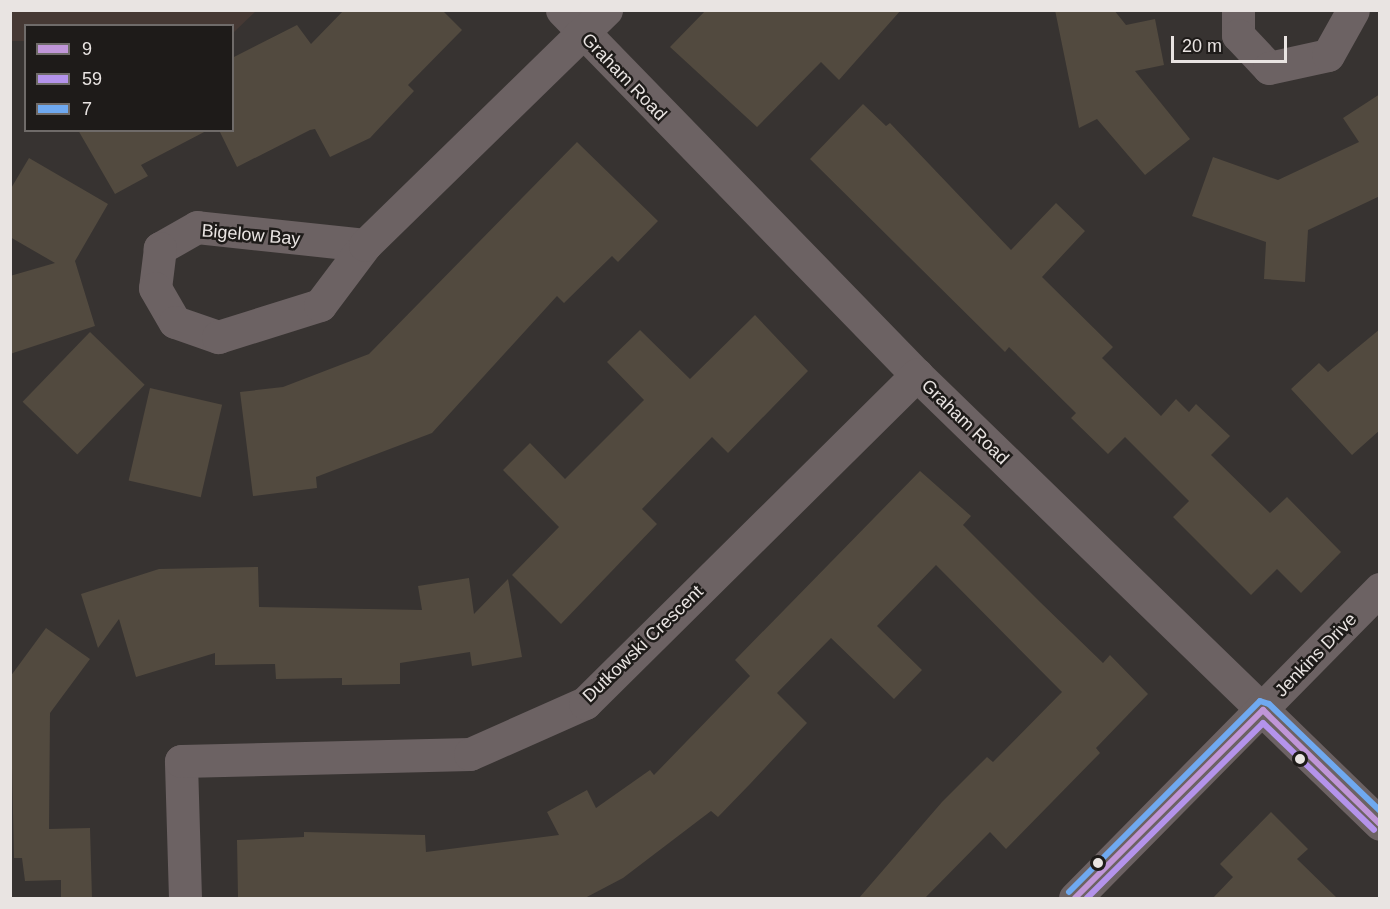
<!DOCTYPE html>
<html>
<head>
<meta charset="utf-8">
<style>
  body { margin:0 }
  #map { position:relative; width:1390px; height:909px; overflow:hidden; background:#373331; font-family:Helvetica,sans-serif }
  div>[style] { position:absolute }
  .built>* { inset:0; background:#463934 }
  .building>* { inset:0; background:#524a3f; transform-origin:0 0 }
  .street>* { height:33px; margin:-16.5px; padding:0 16.5px; transform-origin:16.5px; border-radius:16.5px; background:#6c6263 }
  .bus-1>* { height:6px; margin:-3px; padding:0 3px; transform-origin:3px; border-radius:3px; background:#c096d8 }
  .bus-2>* { height:6px; margin:-3px; padding:0 3px; transform-origin:3px; border-radius:3px; background:#b493eb }
  .bus-3>* { height:6px; margin:-3px; padding:0 3px; transform-origin:3px; border-radius:3px; background:#6fa9f0 }
  .dots>* { width:16px; height:16px; translate:-50% -50%; box-sizing:border-box; border:3px solid #1e1b19; border-radius:50% }
  span { translate:-50% -50%; white-space:nowrap; text-align:center; line-height:1.15; -webkit-text-stroke:5px #1e1b19; paint-order:stroke }
  .street-label { font-size:18px; color:#e9e4e2 }
  .frame { position:absolute; inset:0; border:12px solid #e9e4e2; pointer-events:none }
  .legend { position:absolute; left:24px; top:24px; width:210px; height:108px; box-sizing:border-box; background:#1e1b19; border:2px solid #6f6b69; margin:0; padding:8px 10px; list-style:none; font-size:18px; color:#e9e4e2 }
  .legend li { display:flex; align-items:center; gap:12px; height:30px }
  .legend b { width:30px; border:2px solid #6f6b69 }
  .scale { position:absolute; left:1171px; top:36px; width:116px; height:27px; box-sizing:border-box; border:3px solid #e9e4e2; border-top:0; padding-left:8px; font-size:18px; line-height:21px; white-space:nowrap; color:#e9e4e2; -webkit-text-stroke:4px #1e1b19; paint-order:stroke }
</style>
</head>
<body>
<div id="map">
  <div class="built">
    <div style="clip-path:polygon(10px 11px,11px 10px,256px 11px,233px 33px,232px 26px,26px 26px,25px 41px,11px 41px)"></div>
  </div>
  <div class="building">
    <div style="clip-path:polygon(344px 10px,442px 10px,462px 30px,408px 85px,414px 91px,370px 138px,330px 157px,315px 129px,310px 130px,237px 167px,219px 130px,232px 130px,232px 58px,297px 25px,311px 44px)"></div>
    <div style="clip-path:polygon(706px 10px,901px 10px,839px 80px,821px 62px,757px 127px,670px 47px)"></div>
    <div style="clip-path:polygon(1055px 10px,1114px 10px,1126px 25px,1155px 19px,1164px 65px,1135px 71px,1190px 139px,1145px 175px,1097px 119px,1079px 128px)"></div>
    <div style="clip-path:polygon(1380px 94px,1380px 196px,1308px 230px,1305px 282px,1264px 279px,1266px 242px,1192px 216px,1213px 157px,1278px 180px,1359px 142px,1343px 118px)"></div>
    <div style="clip-path:polygon(863px 104px,886px 126px,890px 123px,1011px 250px,1056px 203px,1085px 231px,1042px 277px,1113px 347px,1102px 358px,1161px 416px,1176px 399px,1189px 412px,1196px 404px,1230px 436px,1211px 455px,1270px 513px,1287px 497px,1341px 552px,1301px 593px,1277px 569px,1251px 595px,1173px 517px,1189px 501px,1125px 437px,1108px 454px,1071px 418px,1076px 413px,1009px 347px,1005px 352px,810px 159px)"></div>
    <div style="clip-path:polygon(78px 130px,208px 130px,141px 165px,148px 176px,115px 194px)"></div>
    <div style="clip-path:polygon(577px 142px,658px 221px,618px 262px,612px 256px,564px 303px,557px 296px,432px 433px,316px 477px,317px 488px,253px 496px,240px 392px,283px 387px,369px 354px)"></div>
    <div style="clip-path:polygon(29px 158px,108px 204px,75px 261px,95px 326px,10px 354px,10px 276px,55px 263px,10px 237px,10px 190px)"></div>
    <div style="clip-path:polygon(755px 315px,808px 371px,728px 453px,712px 437px,642px 509px,657px 524px,561px 624px,512px 575px,559px 527px,503px 470px,530px 443px,565px 479px,644px 400px,607px 362px,640px 330px,690px 379px)"></div>
    <div style="clip-path:polygon(1380px 329px,1380px 430px,1352px 455px,1291px 389px,1319px 363px,1328px 372px)"></div>
    <div style="left:90px;top:332px;width:76px;height:97px;rotate:44deg"></div>
    <div style="left:150px;top:388px;width:74px;height:95px;rotate:13deg"></div>
    <div style="clip-path:polygon(920px 471px,971px 516px,963px 525px,1040px 602px,1103px 663px,1110px 655px,1148px 694px,1096px 748px,1100px 753px,1006px 849px,990px 832px,925px 898px,859px 898px,942px 802px,987px 757px,993px 762px,1062px 692px,936px 565px,877px 626px,922px 670px,894px 699px,831px 638px,777px 693px,807px 723px,750px 784px,718px 817px,711px 811px,623px 878px,585px 898px,238px 898px,237px 840px,304px 837px,304px 832px,425px 835px,426px 852px,559px 835px,547px 812px,587px 790px,596px 808px,650px 770px,654px 775px,750px 676px,735px 660px)"></div>
    <div style="clip-path:polygon(258px 567px,259px 607px,422px 610px,418px 586px,469px 578px,474px 614px,508px 579px,522px 657px,472px 666px,470px 652px,400px 663px,400px 684px,342px 685px,342px 678px,276px 679px,275px 664px,215px 665px,215px 653px,136px 677px,119px 619px,98px 648px,81px 594px,159px 569px)"></div>
    <div style="clip-path:polygon(46px 628px,90px 659px,50px 713px,49px 829px,90px 828px,92px 898px,61px 898px,61px 880px,25px 881px,22px 858px,14px 858px,10px 677px)"></div>
    <div style="clip-path:polygon(1271px 812px,1308px 849px,1297px 859px,1337px 898px,1213px 898px,1233px 877px,1220px 864px)"></div>
  </div>
  <div class="street">
    <div style="left:562px;top:10px;width:509px;rotate:45.8deg"></div>
    <div style="left:917px;top:375px;width:645px;rotate:44.12deg"></div>
    <div style="left:1238px;top:10px;width:25px;rotate:90deg"></div>
    <div style="left:1238px;top:35px;width:45px;rotate:46.8deg"></div>
    <div style="left:1269px;top:68px;width:60px;rotate:-12.4deg"></div>
    <div style="left:1328px;top:55px;width:51px;rotate:-60.9deg"></div>
    <div style="left:365px;top:245px;width:169px;rotate:-173.9deg"></div>
    <div style="left:197px;top:227px;width:43px;rotate:150.4deg"></div>
    <div style="left:160px;top:248px;width:40px;rotate:97.1deg"></div>
    <div style="left:155px;top:288px;width:39px;rotate:60deg"></div>
    <div style="left:175px;top:322px;width:46px;rotate:19.2deg"></div>
    <div style="left:218px;top:337px;width:107px;rotate:-17.4deg"></div>
    <div style="left:320px;top:305px;width:75px;rotate:-53.1deg"></div>
    <div style="left:365px;top:245px;width:337px;rotate:-44.3deg"></div>
    <div style="left:185px;top:898px;width:137px;rotate:-91.7deg"></div>
    <div style="left:181px;top:761px;width:289px;rotate:-1.4deg"></div>
    <div style="left:470px;top:754px;width:126px;rotate:-23.9deg"></div>
    <div style="left:585px;top:703px;width:467px;rotate:-44.7deg"></div>
    <div style="left:1075px;top:898px;width:434px;rotate:-45.4deg"></div>
  </div>
  <div class="bus-1">
    <div style="left:1075px;top:898px;width:266px;rotate:-45deg"></div>
    <div style="left:1263px;top:710px;width:163px;rotate:44.3deg"></div>
  </div>
  <div class="bus-2">
    <div style="left:1087px;top:898px;width:248px;rotate:-44.8deg"></div>
    <div style="left:1263px;top:723px;width:154px;rotate:43.9deg"></div>
  </div>
  <div class="bus-3">
    <div style="left:1069px;top:892px;width:270px;rotate:-45deg"></div>
    <div style="left:1260px;top:701px;width:9px;rotate:18deg"></div>
    <div style="left:1269px;top:704px;width:154px;rotate:43.9deg"></div>
  </div>
  <div class="dots">
    <div style="left:1300px;top:759px;background:#e9e4e2"></div>
    <div style="left:1098px;top:863px;background:#e9e4e2"></div>
  </div>
  <div class="street-label">
    <span style="left:624px;top:77px;rotate:46deg">Graham Road</span>
    <span style="left:251px;top:235px;rotate:5deg">Bigelow Bay</span>
    <span style="left:965px;top:422px;rotate:44deg">Graham Road</span>
    <span style="left:643px;top:644px;rotate:-44deg">Dutkowski Crescent</span>
    <span style="left:1316px;top:655px;rotate:-46deg">Jenkins Drive</span>
  </div>
  <div class="frame"></div>
  <ul class="legend">
  <li><b style="height:8px;background:#c096d8"></b>9</li>
  <li><b style="height:8px;background:#b493eb"></b>59</li>
  <li><b style="height:8px;background:#6fa9f0"></b>7</li>
  </ul>
  <div class="scale">20 m</div>
</div>
</body>
</html>
